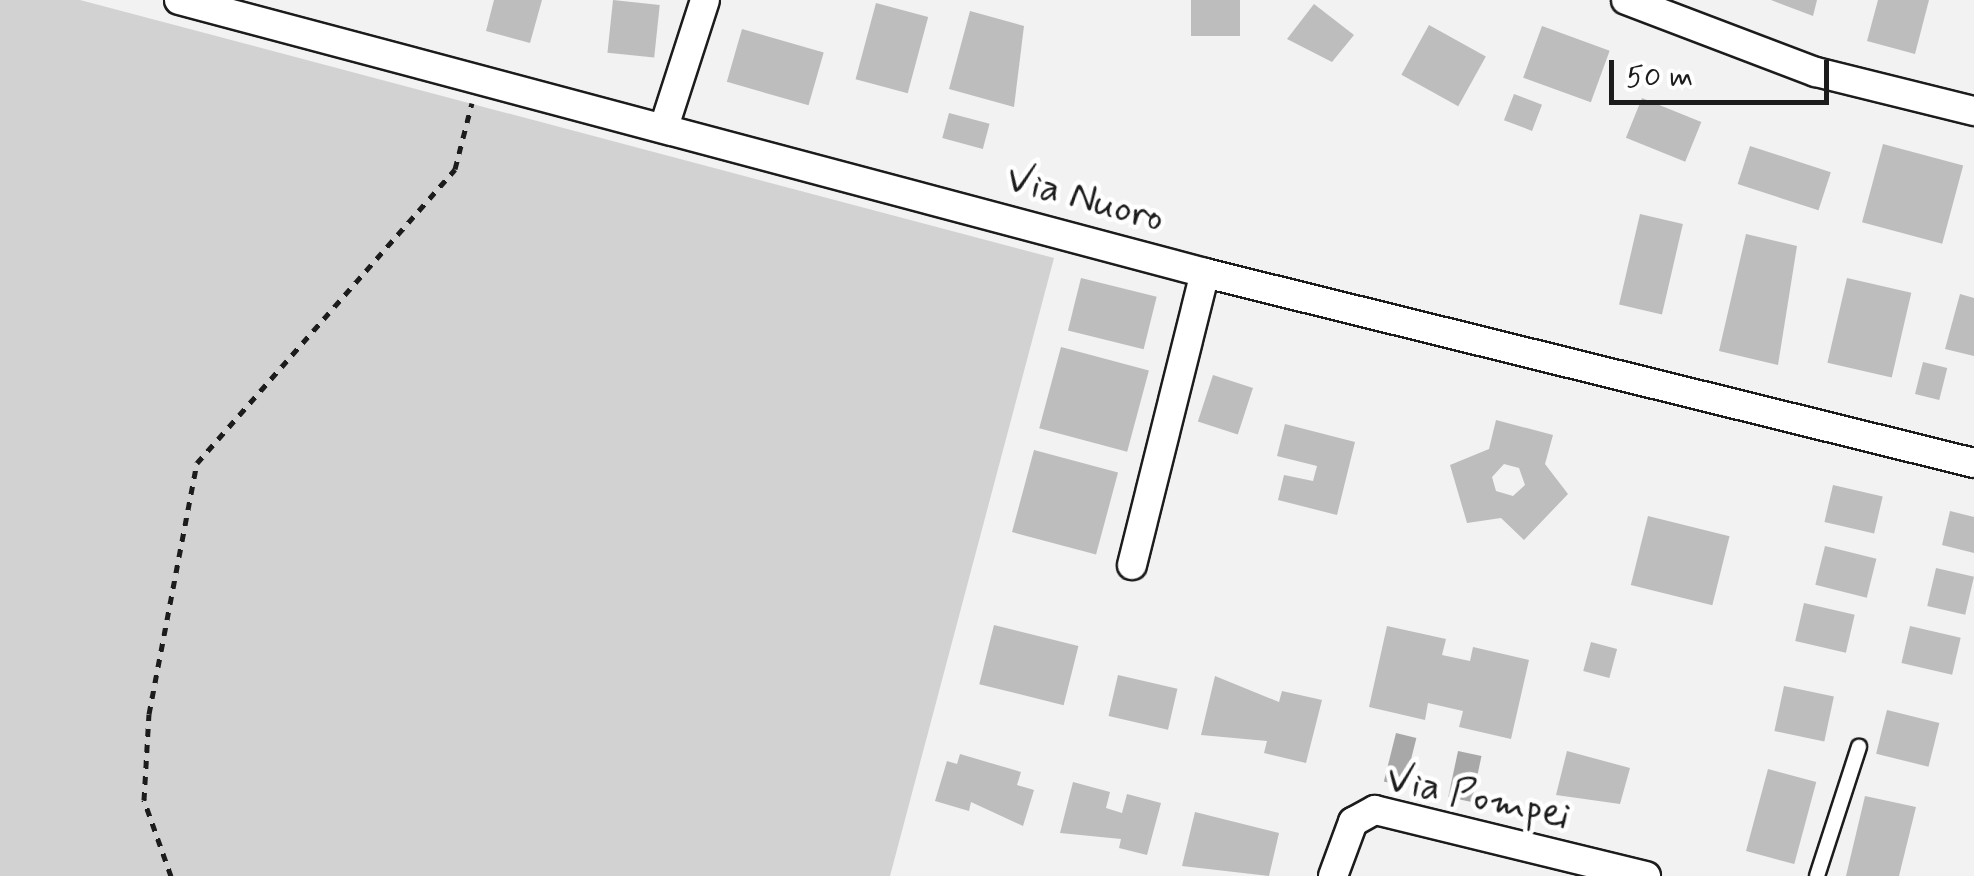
<!DOCTYPE html>
<html>
<head>
<meta charset="utf-8">
<style>
  body { margin:0 }
  #map { position:relative; width:1974px; height:876px; overflow:hidden; background:#f2f2f2; font-family:Mynerve,sans-serif }
  div>[style] { position:absolute }
  .green>* { inset:0; background:#d2d2d2 }
  .water>* { inset:0; background:#a8a8a8; transform-origin:0 0 }
  .building>* { inset:0; background:#bdbdbd; transform-origin:0 0 }
  .path>* { height:5px; margin-top:-2.5px; transform-origin:0; background:repeating-linear-gradient(90deg,#1c1c1c 0 8px,transparent 0 16px) }
  .roads { filter:drop-shadow(2px 0 #1c1c1c) drop-shadow(-2px 0 #1c1c1c) drop-shadow(0 2px #1c1c1c) drop-shadow(0 -2px #1c1c1c) }
  .lane>* { height:14px; margin:-7px; padding:0 7px; transform-origin:7px; border-radius:7px; background:#fff }
  .street>* { height:28px; margin:-14px; padding:0 14px; transform-origin:14px; border-radius:14px; background:#fff }
  span { translate:-50% -50%; white-space:nowrap; text-align:center; line-height:1.15; -webkit-text-stroke:9px #fff; paint-order:stroke }
  .street-label { font-size:40px; color:#1c1c1c }
  .scale { position:absolute; left:1609px; top:60px; width:220px; height:45px; box-sizing:border-box; border:5px solid #1c1c1c; border-top:0; padding-left:12px; font-size:30px; line-height:35px; white-space:nowrap; color:#1c1c1c; -webkit-text-stroke:8px #fff; paint-order:stroke }
</style>
</head>
<body>
<div id="map">
  <div class="green">
    <div style="clip-path:polygon(0 0,80px 0,1054px 258px,890px 876px,0 876px)"></div>
  </div>
  <div class="water">
    <div style="left:1396px;top:733px;width:21px;height:50px;rotate:14deg"></div>
    <div style="left:1458px;top:751px;width:24px;height:47px;rotate:12deg"></div>
  </div>
  <div class="building">
    <div style="clip-path:polygon(494px 0,542px 0,530px 43px,486px 31px)"></div>
    <div style="left:613px;top:0;width:47px;height:53px;rotate:6deg"></div>
    <div style="left:1191px;top:0;width:49px;height:36px"></div>
    <div style="clip-path:polygon(1771px 0,1817px 0,1813px 16px)"></div>
    <div style="clip-path:polygon(1878px 0,1929px 0,1915px 54px,1867px 41px)"></div>
    <div style="left:876px;top:3px;width:54px;height:79px;rotate:15deg"></div>
    <div style="clip-path:polygon(1314px 4px,1354px 35px,1332px 62px,1287px 39px)"></div>
    <div style="clip-path:polygon(970px 11px,1024px 26px,1014px 107px,949px 89px)"></div>
    <div style="left:1429px;top:25px;width:65px;height:57px;rotate:29deg"></div>
    <div style="left:1542px;top:26px;width:72px;height:55px;rotate:20deg"></div>
    <div style="left:742px;top:29px;width:85px;height:55px;rotate:16deg"></div>
    <div style="left:1514px;top:94px;width:30px;height:28px;rotate:21deg"></div>
    <div style="left:1642px;top:98px;width:64px;height:43px;rotate:22deg"></div>
    <div style="left:949px;top:113px;width:42px;height:26px;rotate:15deg"></div>
    <div style="left:1883px;top:144px;width:83px;height:81px;rotate:15deg"></div>
    <div style="left:1750px;top:146px;width:85px;height:40px;rotate:18deg"></div>
    <div style="left:1640px;top:214px;width:44px;height:93px;rotate:13deg"></div>
    <div style="clip-path:polygon(1746px 234px,1797px 246px,1778px 365px,1719px 351px)"></div>
    <div style="left:1081px;top:278px;width:78px;height:54px;rotate:14deg"></div>
    <div style="left:1847px;top:278px;width:66px;height:87px;rotate:13deg"></div>
    <div style="clip-path:polygon(1960px 294px,1974px 298px,1974px 356px,1945px 349px)"></div>
    <div style="left:1061px;top:347px;width:91px;height:84px;rotate:15deg"></div>
    <div style="left:1923px;top:362px;width:25px;height:33px;rotate:14deg"></div>
    <div style="left:1213px;top:375px;width:42px;height:49px;rotate:18deg"></div>
    <div style="clip-path:polygon(evenodd,1496px 420px,1553px 435px,1545px 464px,1568px 494px,1524px 540px,1501px 518px,1467px 523px,1450px 465px,1489px 449px,1496px 420px,1504px 464px,1519px 468px,1525px 485px,1513px 496px,1496px 491px,1492px 477px,1504px 464px)"></div>
    <div style="clip-path:polygon(1285px 424px,1355px 442px,1337px 515px,1278px 500px,1284px 475px,1313px 481px,1317px 466px,1277px 456px)"></div>
    <div style="left:1034px;top:450px;width:87px;height:85px;rotate:15deg"></div>
    <div style="left:1833px;top:485px;width:51px;height:38px;rotate:13deg"></div>
    <div style="clip-path:polygon(1950px 511px,1974px 517px,1974px 553px,1942px 545px)"></div>
    <div style="left:1648px;top:516px;width:84px;height:71px;rotate:14deg"></div>
    <div style="left:1825px;top:546px;width:53px;height:40px;rotate:14deg"></div>
    <div style="left:1936px;top:568px;width:39px;height:39px;rotate:13deg"></div>
    <div style="left:1804px;top:603px;width:52px;height:39px;rotate:13deg"></div>
    <div style="left:994px;top:625px;width:87px;height:61px;rotate:14deg"></div>
    <div style="clip-path:polygon(1387px 626px,1446px 639px,1442px 655px,1470px 661px,1473px 647px,1529px 660px,1511px 739px,1459px 727px,1463px 711px,1428px 703px,1425px 720px,1369px 707px)"></div>
    <div style="left:1910px;top:626px;width:52px;height:38px;rotate:13deg"></div>
    <div style="left:1591px;top:642px;width:27px;height:30px;rotate:15deg"></div>
    <div style="left:1118px;top:675px;width:61px;height:42px;rotate:13deg"></div>
    <div style="clip-path:polygon(1215px 676px,1279px 702px,1282px 691px,1322px 700px,1306px 763px,1264px 753px,1267px 741px,1201px 735px)"></div>
    <div style="left:1784px;top:686px;width:51px;height:46px;rotate:12deg"></div>
    <div style="left:1887px;top:710px;width:54px;height:45px;rotate:14deg"></div>
    <div style="clip-path:polygon(1567px 751px,1630px 768px,1620px 804px,1556px 795px)"></div>
    <div style="clip-path:polygon(960px 754px,1021px 772px,1017px 785px,1034px 790px,1023px 826px,971px 802px,969px 811px,935px 801px,947px 761px,957px 764px)"></div>
    <div style="left:1768px;top:769px;width:50px;height:85px;rotate:15deg"></div>
    <div style="clip-path:polygon(1073px 782px,1110px 792px,1106px 808px,1122px 813px,1127px 794px,1161px 803px,1147px 855px,1119px 848px,1121px 839px,1060px 833px)"></div>
    <div style="clip-path:polygon(1865px 796px,1916px 807px,1899px 876px,1846px 876px)"></div>
    <div style="clip-path:polygon(1195px 812px,1279px 833px,1269px 876px,1182px 866px)"></div>
  </div>
  <div class="path">
    <div style="left:171px;top:876px;width:81px;rotate:-109.6deg"></div>
    <div style="left:144px;top:800px;width:86px;rotate:-86.7deg"></div>
    <div style="left:149px;top:714px;width:256px;rotate:-79.2deg"></div>
    <div style="left:197px;top:463px;width:391px;rotate:-48.7deg"></div>
    <div style="left:455px;top:169px;width:68px;rotate:-75.6deg"></div>
  </div>
  <div class="roads">
    <div class="lane">
      <div style="left:1817px;top:876px;width:136px;rotate:-72deg"></div>
    </div>
    <div class="street">
      <div style="left:179px;top:0;width:1062px;rotate:14.9deg"></div>
      <div style="left:1205px;top:273px;width:792px;rotate:13.88deg"></div>
      <div style="left:1626px;top:0;width:203px;rotate:20.8deg"></div>
      <div style="left:1816px;top:72px;width:163px;rotate:13.9deg"></div>
      <div style="left:664px;top:127px;width:133px;rotate:-72.1deg"></div>
      <div style="left:1132px;top:565px;width:301px;rotate:-76deg"></div>
      <div style="left:1333px;top:876px;width:58px;rotate:-69.7deg"></div>
      <div style="left:1353px;top:822px;width:25px;rotate:-29deg"></div>
      <div style="left:1375px;top:810px;width:279px;rotate:13.7deg"></div>
    </div>
  </div>
  <div class="street-label">
    <span style="left:1085px;top:199px;rotate:15deg">Via Nuoro</span>
    <span style="left:1478px;top:798px;rotate:12deg">Via Pompei</span>
  </div>
  <div class="scale">50 m</div>
</div>
</body>
</html>
